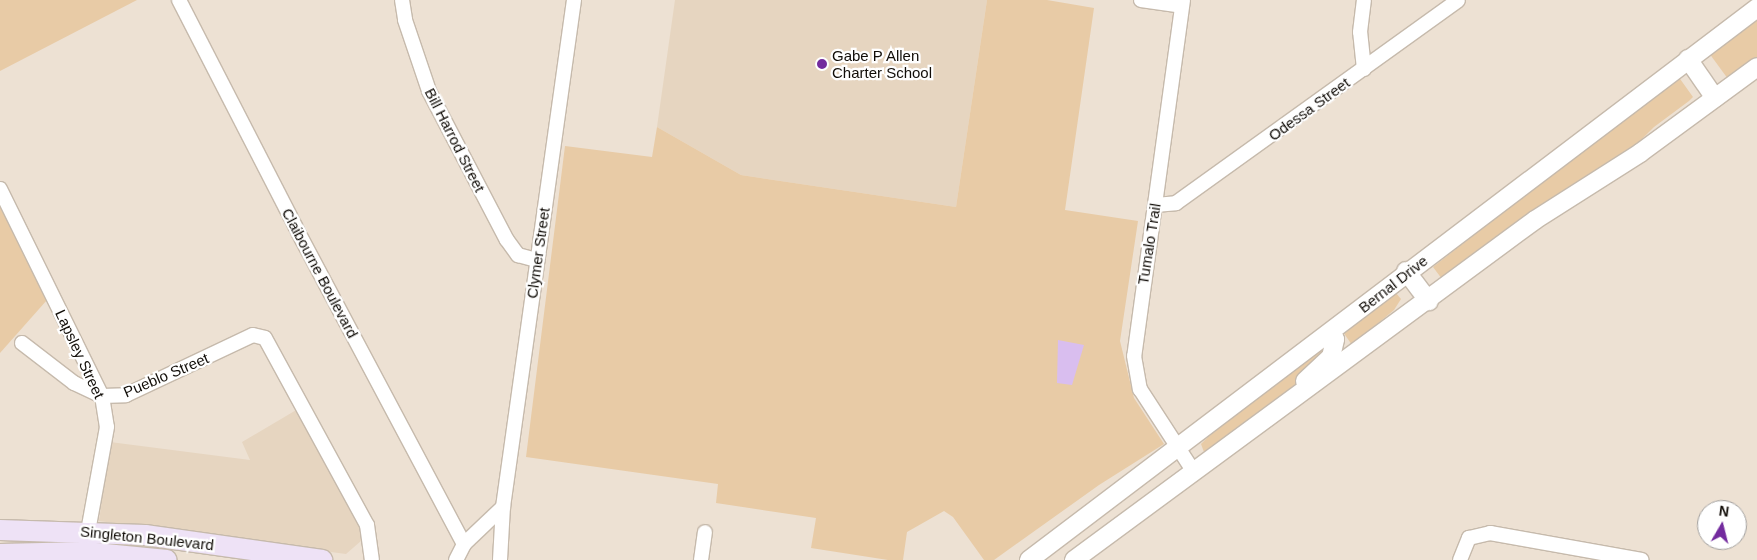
<!DOCTYPE html>
<html>
<head>
<meta charset="utf-8">
<style>
  body { margin:0 }
  #map { position:relative; width:1757px; height:560px; overflow:hidden; background:#ede1d3; font-family:Arial,sans-serif }
  div>[style] { position:absolute }
  .built>* { inset:0; background:#e6d5c0 }
  .green>* { inset:0; background:#e8cba6 }
  .water>* { inset:0; background:#d9beef }
  .roads { filter:drop-shadow(1px 0 #c6baac) drop-shadow(-1px 0 #c6baac) drop-shadow(0 1px #c6baac) drop-shadow(0 -1px #c6baac) }
  .minor>* { height:14px; margin:-7px; padding:0 7px; transform-origin:7px; border-radius:7px; background:#fff }
  .tertiary>* { height:18px; margin:-9px; padding:0 9px; transform-origin:9px; border-radius:9px; background:#fff }
  .secondary>* { height:20px; margin:-10px; padding:0 10px; transform-origin:10px; border-radius:10px; background:#eee2f6 }
  .dots>* { width:14px; height:14px; translate:-50% -50%; box-sizing:border-box; border:2px solid #fff; border-radius:50% }
  span { translate:-50% -50%; white-space:nowrap; text-align:center; line-height:1.15; -webkit-text-stroke:4.5px #fff; paint-order:stroke }
  .poi-label { font-size:15px; color:#110d08 }
  .left { translate:0 -50%; text-align:left }
  .street-label { font-size:15px; color:#110d08 }
  .north { position:absolute; left:1697px; top:500px; width:50px; height:50px; box-sizing:border-box; background:#fff; border:1px solid #a09e9c; border-radius:50%; rotate:8deg; font-size:14px; font-weight:700; line-height:20px; text-align:center; color:#110d08 }
  .north::after { content:''; display:block; margin:auto; width:18px; height:22px; background:#732b9e; clip-path:polygon(50% 0,100% 100%,50% 72%,0 100%) }
</style>
</head>
<body>
<div id="map">
  <div class="built">
    <div style="clip-path:polygon(675px 0,987px 0,956px 207px,741px 175px,657px 127px)"></div>
    <div style="clip-path:polygon(303px 406px,363px 528px,361px 541px,346px 554px,99px 521px,110px 442px,250px 460px,242px 442px)"></div>
  </div>
  <div class="green">
    <div style="clip-path:polygon(0 0,137px 0,0 71px)"></div>
    <div style="clip-path:polygon(987px 0,1047px 0,1094px 8px,1065px 210px,1138px 221px,1120px 341px,1134px 398px,1164px 444px,1099px 485px,994px 560px,984px 560px,953px 517px,944px 511px,907px 532px,903px 560px,888px 560px,811px 548px,816px 518px,716px 503px,718px 484px,526px 457px,565px 146px,652px 157px,657px 127px,741px 175px,956px 207px)"></div>
    <div style="clip-path:polygon(1757px 17px,1757px 59px,1728px 79px,1709px 53px)"></div>
    <div style="clip-path:polygon(1678px 76px,1693px 97px,1689px 101px,1654px 127px,1628px 153px,1442px 279px,1433px 267px)"></div>
    <div style="clip-path:polygon(0 207px,47px 300px,0 353px)"></div>
    <div style="clip-path:polygon(1396px 293px,1401px 299px,1394px 310px,1352px 345px,1343px 332px)"></div>
    <div style="clip-path:polygon(1324px 345px,1329px 352px,1282px 397px,1204px 452px,1201px 444px,1208px 437px)"></div>
  </div>
  <div class="water">
    <div style="clip-path:polygon(1058px 340px,1084px 345px,1072px 385px,1057px 383px)"></div>
  </div>
  <div class="roads">
    <div class="minor">
      <div style="left:179px;top:0;width:261px;rotate:62.8deg"></div>
      <div style="left:298px;top:232px;width:353px;rotate:62deg"></div>
      <div style="left:402px;top:0;width:20px;rotate:81deg"></div>
      <div style="left:405px;top:20px;width:75px;rotate:71.3deg"></div>
      <div style="left:429px;top:91px;width:168px;rotate:62.4deg"></div>
      <div style="left:507px;top:240px;width:19px;rotate:54deg"></div>
      <div style="left:518px;top:255px;width:20px;rotate:15deg"></div>
      <div style="left:1141px;top:0;width:41px;rotate:8.3deg"></div>
      <div style="left:1183px;top:0;width:359px;rotate:97.8deg"></div>
      <div style="left:1134px;top:356px;width:34px;rotate:80deg"></div>
      <div style="left:1140px;top:389px;width:99px;rotate:57deg"></div>
      <div style="left:1364px;top:69px;width:37px;rotate:-96deg"></div>
      <div style="left:1360px;top:32px;width:32px;rotate:-83deg"></div>
      <div style="left:0;top:189px;width:231px;rotate:63.8deg"></div>
      <div style="left:102px;top:396px;width:31px;rotate:81deg"></div>
      <div style="left:107px;top:427px;width:117px;rotate:100.3deg"></div>
      <div style="left:1155px;top:205px;width:21px;rotate:-5deg"></div>
      <div style="left:1176px;top:203px;width:347px;rotate:-35.7deg"></div>
      <div style="left:22px;top:343px;width:66px;rotate:37.6deg"></div>
      <div style="left:74px;top:383px;width:31px;rotate:25deg"></div>
      <div style="left:102px;top:396px;width:24px;rotate:-2deg"></div>
      <div style="left:126px;top:395px;width:140px;rotate:-25.3deg"></div>
      <div style="left:253px;top:335px;width:12px;rotate:14deg"></div>
      <div style="left:265px;top:338px;width:213px;rotate:61.4deg"></div>
      <div style="left:367px;top:525px;width:35px;rotate:82deg"></div>
      <div style="left:456px;top:560px;width:18px;rotate:-63deg"></div>
      <div style="left:464px;top:544px;width:54px;rotate:-43.5deg"></div>
      <div style="left:503px;top:507px;width:512px;rotate:-82.03deg"></div>
      <div style="left:500px;top:560px;width:53px;rotate:-86.8deg"></div>
      <div style="left:701px;top:560px;width:28px;rotate:-82deg"></div>
      <div style="left:1460px;top:560px;width:24px;rotate:-68deg"></div>
      <div style="left:1469px;top:538px;width:22px;rotate:-13deg"></div>
      <div style="left:1490px;top:533px;width:154px;rotate:10.1deg"></div>
    </div>
    <div class="tertiary">
      <div style="left:1688px;top:59px;width:47px;rotate:55.3deg"></div>
      <div style="left:1406px;top:271px;width:38px;rotate:53deg"></div>
      <div style="left:1305px;top:381px;width:35px;rotate:-43deg"></div>
      <div style="left:1331px;top:357px;width:18px;rotate:-77deg"></div>
      <div style="left:1335px;top:339px;width:7px;rotate:-124deg"></div>
      <div style="left:1029px;top:560px;width:914px;rotate:-37.17deg"></div>
      <div style="left:1074px;top:560px;width:573px;rotate:-36.41deg"></div>
      <div style="left:1535px;top:220px;width:125px;rotate:-32.5deg"></div>
      <div style="left:1640px;top:153px;width:145px;rotate:-36.3deg"></div>
    </div>
    <div class="secondary">
      <div style="left:0;top:530px;width:145px;rotate:2deg"></div>
      <div style="left:145px;top:535px;width:179px;rotate:8deg"></div>
      <div style="left:0;top:554px;width:85px;rotate:-1.3deg"></div>
      <div style="left:85px;top:552px;width:82px;rotate:5.6deg"></div>
    </div>
  </div>
  <div class="dots">
    <div style="left:822px;top:64px;background:#732b9e"></div>
  </div>
  <div class="poi-label">
    <span class="left" style="left:832px;top:64px">Gabe P Allen<br>Charter School</span>
  </div>
  <div class="street-label">
    <span style="left:1309px;top:109px;rotate:-36deg">Odessa Street</span>
    <span style="left:455px;top:140px;rotate:63deg">Bill Harrod Street</span>
    <span style="left:1149px;top:244px;rotate:-81deg">Tumalo Trail</span>
    <span style="left:538px;top:253px;rotate:-82deg">Clymer Street</span>
    <span style="left:320px;top:273px;rotate:62deg">Claibourne Boulevard</span>
    <span style="left:1393px;top:284px;rotate:-38deg">Bernal Drive</span>
    <span style="left:80px;top:354px;rotate:65deg">Lapsley Street</span>
    <span style="left:166px;top:375px;rotate:-23deg">Pueblo Street</span>
    <span style="left:147px;top:538px;rotate:6deg">Singleton Boulevard</span>
  </div>
  <div class="north">N</div>
</div>
</body>
</html>
